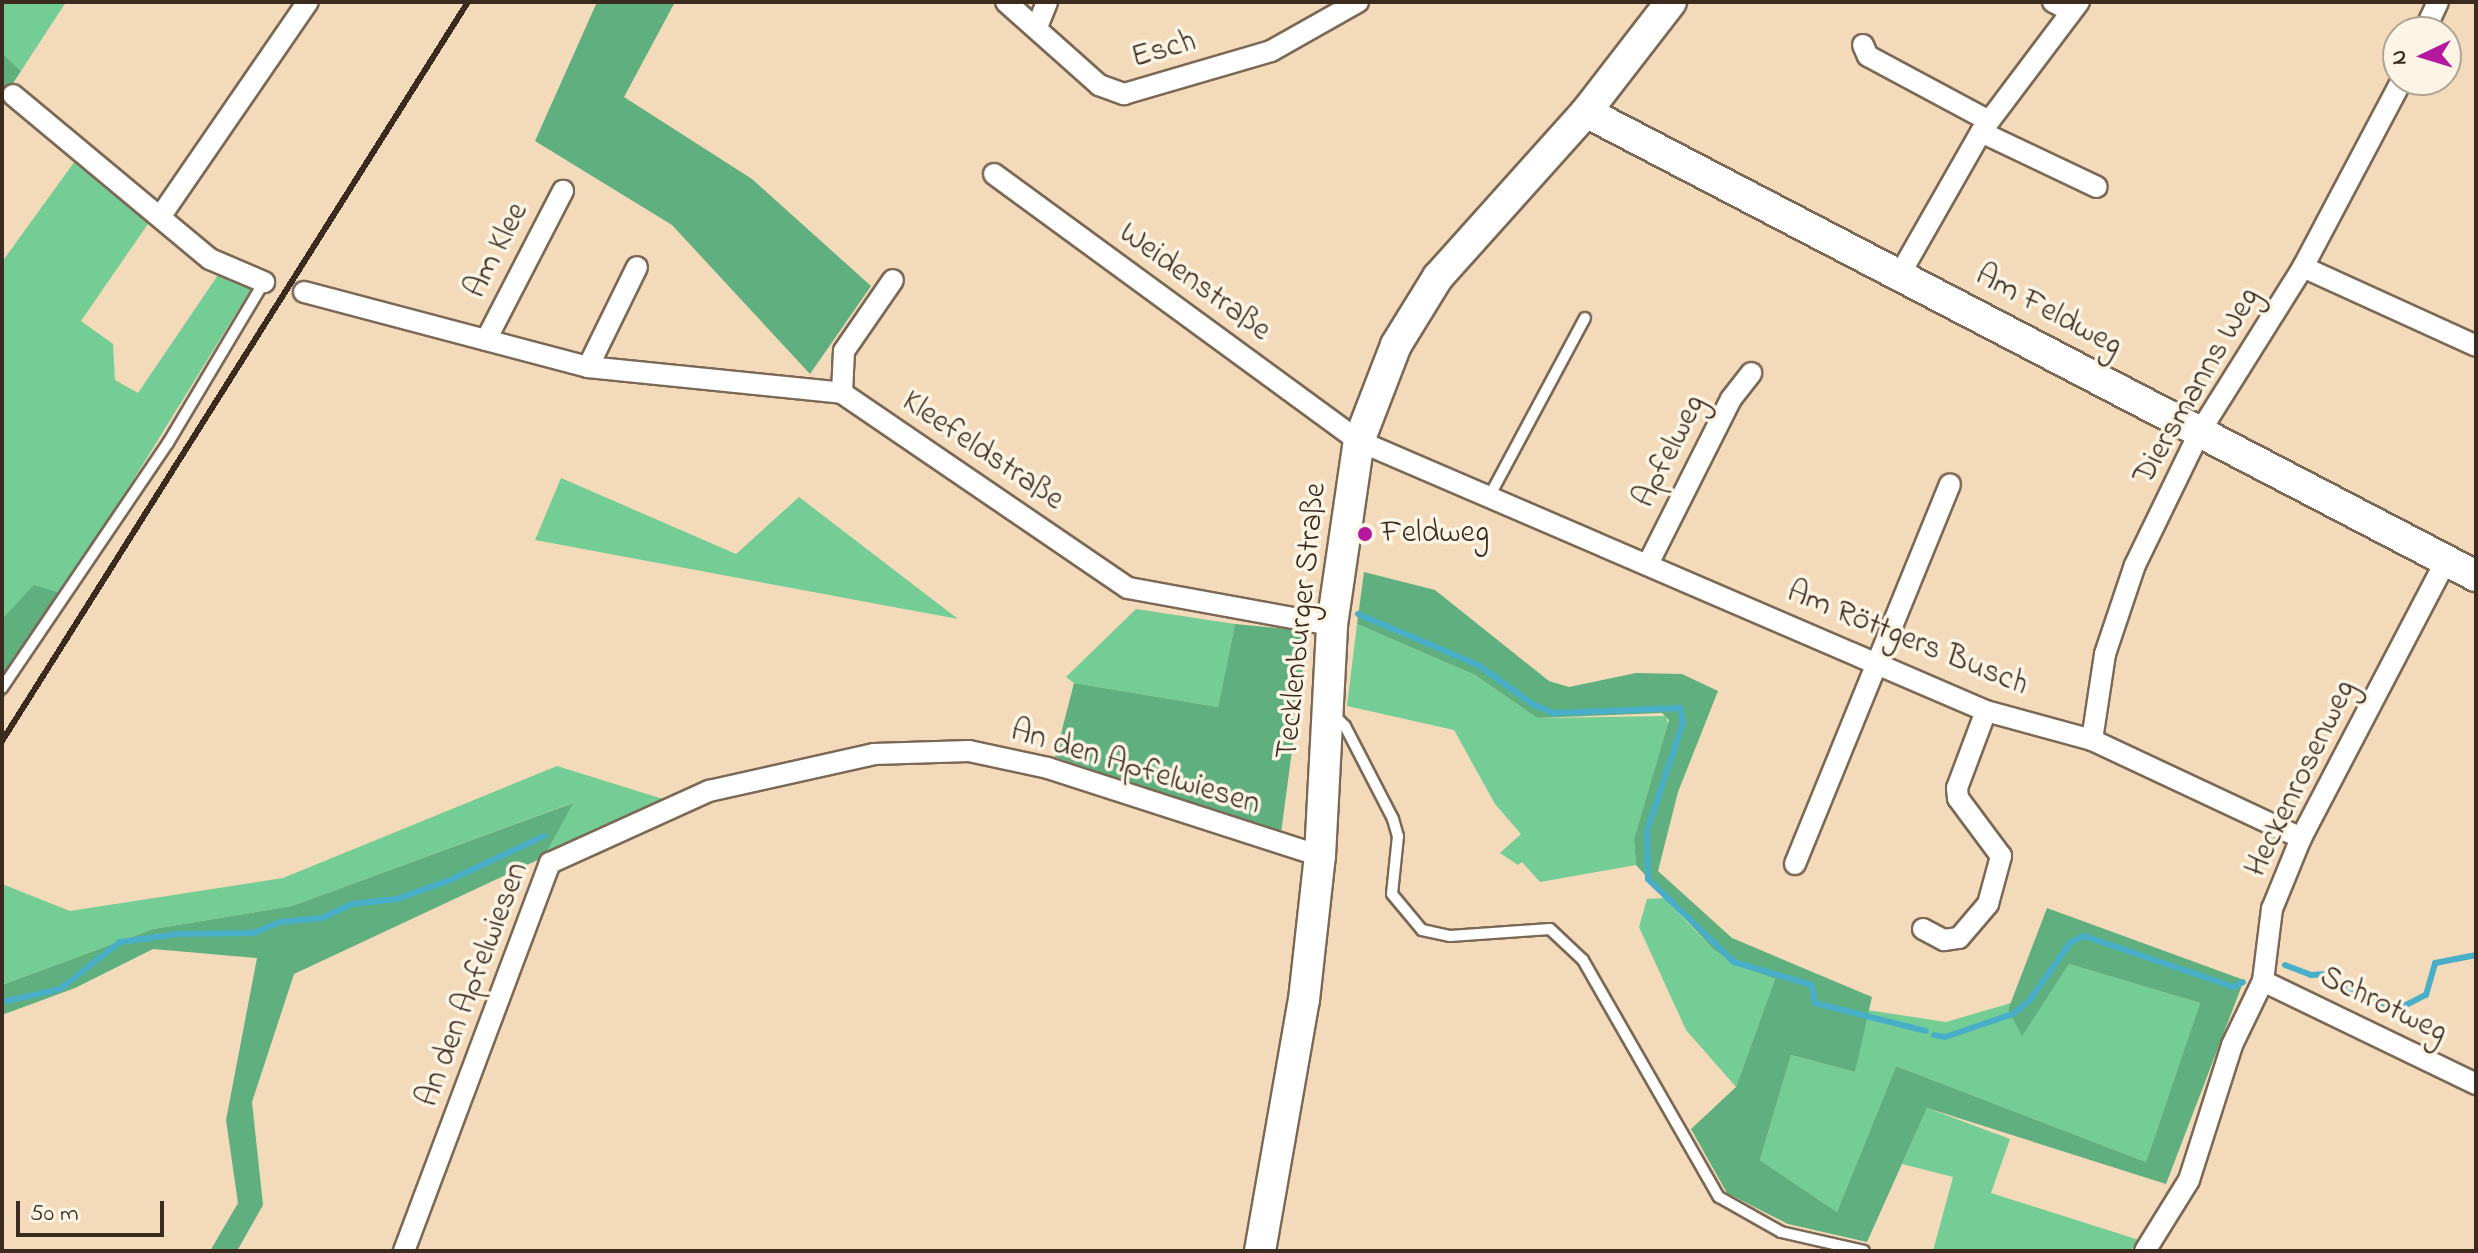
<!DOCTYPE html>
<html>
<head>
<meta charset="utf-8">
<style>
  body { margin:0 }
  #map { position:relative; width:2478px; height:1253px; overflow:hidden; background:#f3daba; font-family:"Indie Flower",sans-serif }
  div>[style] { position:absolute }
  .green>* { inset:0; background:#74cd94 }
  .forest>* { inset:0; background:#5fb07e }
  .stream>* { height:6px; margin:-3px; padding:0 3px; transform-origin:3px; border-radius:3px; background:#49aec8 }
  .roads { filter:drop-shadow(2px 0 #7b6855) drop-shadow(-2px 0 #7b6855) drop-shadow(0 2px #7b6855) drop-shadow(0 -2px #7b6855) }
  .lane>* { height:10px; margin:-5px; padding:0 5px; transform-origin:5px; border-radius:5px; background:#fff }
  .street>* { height:20px; margin:-10px; padding:0 10px; transform-origin:10px; border-radius:10px; background:#fff }
  .secondary>* { height:30px; margin:-15px; padding:0 15px; transform-origin:15px; border-radius:15px; background:#fff }
  .rail>* { height:6px; margin:-3px; padding:0 3px; transform-origin:3px; border-radius:3px; background:#3b2a1e }
  .dots>* { width:22px; height:22px; translate:-50% -50%; box-sizing:border-box; border:4px solid #fcf5e5; border-radius:50% }
  span { translate:-50% -50%; white-space:nowrap; text-align:center; line-height:1.15; -webkit-text-stroke:7px #fcf5e5; paint-order:stroke }
  .street-label { font-size:32px; color:#3b2a1e }
  .poi-label { font-size:32px; color:#3b2a1e }
  .left { translate:0 -50%; text-align:left }
  .frame { position:absolute; inset:0; border:4px solid #3b2a1e; pointer-events:none }
  .north { position:absolute; left:2382px; top:16px; width:80px; height:80px; box-sizing:border-box; background:#fcf5e5; border:2px solid #afa495; border-radius:50%; rotate:266deg; font-size:22px; font-weight:700; line-height:32px; text-align:center; color:#3b2a1e }
  .north::after { content:''; display:block; margin:auto; width:28px; height:36px; background:#b5179e; clip-path:polygon(50% 0,100% 100%,50% 72%,0 100%) }
  .scale { position:absolute; left:16px; top:1201px; width:148px; height:36px; box-sizing:border-box; border:4px solid #3b2a1e; border-top:0; padding-left:10px; font-size:24px; line-height:28px; white-space:nowrap; color:#3b2a1e; -webkit-text-stroke:6px #fcf5e5; paint-order:stroke }
</style>
</head>
<body>
<div id="map">
  <div class="green">
    <div style="clip-path:polygon(2px 2px,66px 2px,21px 71px,2px 53px)"></div>
    <div style="clip-path:polygon(75px 161px,150px 221px,81px 321px,113px 344px,115px 380px,138px 393px,218px 275px,251px 289px,63px 594px,2px 619px,2px 262px)"></div>
    <div style="clip-path:polygon(561px 478px,736px 554px,799px 497px,958px 619px,535px 540px)"></div>
    <div style="clip-path:polygon(1136px 609px,1235px 624px,1218px 707px,1074px 683px,1066px 677px)"></div>
    <div style="clip-path:polygon(1357px 624px,1475px 675px,1537px 718px,1666px 716px,1668px 724px,1634px 839px,1636px 865px,1540px 882px,1522px 862px,1518px 865px,1500px 853px,1521px 834px,1495px 804px,1454px 730px,1347px 706px)"></div>
    <div style="clip-path:polygon(557px 766px,663px 799px,544px 857px,572px 803px,292px 906px,153px 929px,2px 985px,2px 884px,70px 911px,283px 878px)"></div>
    <div style="clip-path:polygon(1664px 898px,1713px 949px,1734px 964px,1775px 979px,1736px 1087px,1686px 1030px,1639px 927px,1647px 899px)"></div>
    <div style="clip-path:polygon(2069px 964px,2200px 1003px,2146px 1162px,1896px 1066px,1837px 1212px,1760px 1160px,1791px 1055px,1855px 1072px,1867px 1010px,1946px 1022px,2011px 1003px,2008px 1010px,2022px 1034px)"></div>
    <div style="clip-path:polygon(1927px 1108px,2010px 1139px,1991px 1193px,2139px 1240px,2130px 1251px,1933px 1251px,1953px 1177px,1902px 1164px)"></div>
  </div>
  <div class="forest">
    <div style="clip-path:polygon(597px 2px,675px 2px,624px 97px,752px 179px,871px 286px,810px 374px,672px 225px,535px 141px)"></div>
    <div style="clip-path:polygon(2px 53px,21px 71px,2px 100px)"></div>
    <div style="clip-path:polygon(1364px 572px,1435px 590px,1549px 681px,1569px 687px,1636px 673px,1682px 674px,1718px 691px,1678px 792px,1658px 871px,1732px 938px,1872px 997px,1855px 1072px,1791px 1055px,1760px 1160px,1837px 1212px,1896px 1066px,2146px 1162px,2200px 1003px,2069px 964px,2022px 1036px,2008px 1010px,2047px 908px,2244px 980px,2166px 1184px,1927px 1108px,1867px 1242px,1788px 1224px,1727px 1193px,1691px 1129px,1736px 1087px,1775px 979px,1734px 964px,1713px 949px,1636px 865px,1634px 839px,1669px 720px,1662px 713px,1537px 718px,1475px 675px,1357px 624px)"></div>
    <div style="clip-path:polygon(34px 585px,63px 594px,2px 701px,2px 619px)"></div>
    <div style="clip-path:polygon(1235px 624px,1308px 631px,1281px 833px,1055px 757px,1074px 683px,1218px 707px)"></div>
    <div style="clip-path:polygon(573px 803px,544px 857px,294px 974px,252px 1102px,263px 1205px,237px 1251px,210px 1251px,238px 1203px,226px 1120px,257px 958px,153px 949px,75px 988px,2px 1015px,2px 985px,153px 929px,292px 906px)"></div>
  </div>
  <div class="stream">
    <div style="left:1358px;top:614px;width:130px;rotate:23deg"></div>
    <div style="left:1478px;top:665px;width:69px;rotate:35.5deg"></div>
    <div style="left:1534px;top:705px;width:22px;rotate:22deg"></div>
    <div style="left:1554px;top:713px;width:126px;rotate:-2.3deg"></div>
    <div style="left:1680px;top:708px;width:15px;rotate:79deg"></div>
    <div style="left:1683px;top:723px;width:114px;rotate:108.4deg"></div>
    <div style="left:1647px;top:831px;width:48px;rotate:88.8deg"></div>
    <div style="left:1648px;top:879px;width:120px;rotate:44deg"></div>
    <div style="left:1734px;top:962px;width:81px;rotate:16.4deg"></div>
    <div style="left:1812px;top:985px;width:18px;rotate:81deg"></div>
    <div style="left:1815px;top:1003px;width:114px;rotate:14.2deg"></div>
    <div style="left:2285px;top:965px;width:28px;rotate:21deg"></div>
    <div style="left:2311px;top:975px;width:18px;rotate:-3deg"></div>
    <div style="left:2329px;top:974px;width:27px;rotate:39deg"></div>
    <div style="left:2350px;top:991px;width:51px;rotate:20.6deg"></div>
    <div style="left:2398px;top:1009px;width:31px;rotate:-27deg"></div>
    <div style="left:2426px;top:995px;width:33px;rotate:-74deg"></div>
    <div style="left:2435px;top:963px;width:42px;rotate:-11deg"></div>
    <div style="left:2px;top:1002px;width:59px;rotate:-12.6deg"></div>
    <div style="left:60px;top:989px;width:76px;rotate:-38.1deg"></div>
    <div style="left:120px;top:942px;width:59px;rotate:-7.9deg"></div>
    <div style="left:178px;top:934px;width:76px;rotate:-0.8deg"></div>
    <div style="left:254px;top:933px;width:28px;rotate:-23deg"></div>
    <div style="left:280px;top:922px;width:42px;rotate:-5.4deg"></div>
    <div style="left:322px;top:918px;width:33px;rotate:-25deg"></div>
    <div style="left:352px;top:904px;width:45px;rotate:-6.3deg"></div>
    <div style="left:397px;top:899px;width:56px;rotate:-19.7deg"></div>
    <div style="left:450px;top:880px;width:104px;rotate:-25.1deg"></div>
    <div style="left:1934px;top:1035px;width:11px;rotate:10deg"></div>
    <div style="left:1945px;top:1037px;width:72px;rotate:-18.7deg"></div>
    <div style="left:2013px;top:1014px;width:21px;rotate:-39deg"></div>
    <div style="left:2029px;top:1001px;width:72px;rotate:-54.6deg"></div>
    <div style="left:2071px;top:942px;width:14px;rotate:-25deg"></div>
    <div style="left:2084px;top:936px;width:158px;rotate:18.8deg"></div>
    <div style="left:2234px;top:987px;width:10px;rotate:-29deg"></div>
  </div>
  <div class="roads">
    <div class="lane">
      <div style="left:1489px;top:497px;width:203px;rotate:-61.8deg"></div>
      <div style="left:2px;top:688px;width:296px;rotate:-55.9deg"></div>
      <div style="left:168px;top:443px;width:187px;rotate:-59.2deg"></div>
      <div style="left:1332px;top:713px;width:18px;rotate:45deg"></div>
      <div style="left:1345px;top:726px;width:105px;rotate:62.7deg"></div>
      <div style="left:1393px;top:819px;width:18px;rotate:74deg"></div>
      <div style="left:1398px;top:836px;width:58px;rotate:95.9deg"></div>
      <div style="left:1392px;top:894px;width:47px;rotate:50.2deg"></div>
      <div style="left:1422px;top:930px;width:29px;rotate:12deg"></div>
      <div style="left:1450px;top:936px;width:100px;rotate:-4deg"></div>
      <div style="left:1550px;top:929px;width:45px;rotate:43.2deg"></div>
      <div style="left:1583px;top:960px;width:273px;rotate:60.2deg"></div>
      <div style="left:1719px;top:1197px;width:71px;rotate:29.4deg"></div>
      <div style="left:1781px;top:1232px;width:85px;rotate:12.9deg"></div>
    </div>
    <div class="street">
      <div style="left:1006px;top:2px;width:125px;rotate:41.7deg"></div>
      <div style="left:1099px;top:85px;width:27px;rotate:20deg"></div>
      <div style="left:1124px;top:94px;width:153px;rotate:-16.3deg"></div>
      <div style="left:1271px;top:51px;width:100px;rotate:-29.4deg"></div>
      <div style="left:2053px;top:2px;width:20px;rotate:27deg"></div>
      <div style="left:1037px;top:27px;width:27px;rotate:-68deg"></div>
      <div style="left:2424px;top:32px;width:33px;rotate:-65deg"></div>
      <div style="left:1863px;top:45px;width:12px;rotate:66deg"></div>
      <div style="left:1868px;top:56px;width:137px;rotate:28.2deg"></div>
      <div style="left:13px;top:95px;width:256px;rotate:39.8deg"></div>
      <div style="left:210px;top:259px;width:59px;rotate:23.1deg"></div>
      <div style="left:1981px;top:132px;width:128px;rotate:25.4deg"></div>
      <div style="left:994px;top:174px;width:452px;rotate:36.2deg"></div>
      <div style="left:1359px;top:441px;width:683px;rotate:23.3deg"></div>
      <div style="left:1986px;top:711px;width:110px;rotate:15.3deg"></div>
      <div style="left:2092px;top:740px;width:231px;rotate:25.1deg"></div>
      <div style="left:160px;top:217px;width:261px;rotate:-55.5deg"></div>
      <div style="left:2303px;top:267px;width:190px;rotate:24.5deg"></div>
      <div style="left:1900px;top:274px;width:163px;rotate:-60.3deg"></div>
      <div style="left:1981px;top:132px;width:163px;rotate:-53deg"></div>
      <div style="left:304px;top:292px;width:294px;rotate:14.8deg"></div>
      <div style="left:588px;top:367px;width:255px;rotate:5.8deg"></div>
      <div style="left:842px;top:393px;width:346px;rotate:34.3deg"></div>
      <div style="left:1128px;top:588px;width:207px;rotate:10.3deg"></div>
      <div style="left:486px;top:340px;width:168px;rotate:-62.7deg"></div>
      <div style="left:588px;top:367px;width:111px;rotate:-63.9deg"></div>
      <div style="left:842px;top:393px;width:42px;rotate:-87.3deg"></div>
      <div style="left:844px;top:351px;width:86px;rotate:-55.4deg"></div>
      <div style="left:1649px;top:562px;width:182px;rotate:-63.3deg"></div>
      <div style="left:1731px;top:399px;width:33px;rotate:-52deg"></div>
      <div style="left:2092px;top:740px;width:87px;rotate:-81.4deg"></div>
      <div style="left:2105px;top:654px;width:94px;rotate:-71.4deg"></div>
      <div style="left:2135px;top:565px;width:147px;rotate:-64.1deg"></div>
      <div style="left:2199px;top:433px;width:196px;rotate:-57.9deg"></div>
      <div style="left:2303px;top:267px;width:212px;rotate:-62.1deg"></div>
      <div style="left:1795px;top:864px;width:410px;rotate:-67.8deg"></div>
      <div style="left:1923px;top:929px;width:24px;rotate:28deg"></div>
      <div style="left:1944px;top:940px;width:15px;rotate:-8deg"></div>
      <div style="left:1959px;top:938px;width:45px;rotate:-49.5deg"></div>
      <div style="left:1988px;top:904px;width:50px;rotate:-74.8deg"></div>
      <div style="left:2001px;top:856px;width:72px;rotate:-126.6deg"></div>
      <div style="left:1958px;top:798px;width:10px;rotate:-96deg"></div>
      <div style="left:1957px;top:788px;width:82px;rotate:-69.4deg"></div>
      <div style="left:2263px;top:981px;width:237px;rotate:25.8deg"></div>
      <div style="left:404px;top:1251px;width:415px;rotate:-69.4deg"></div>
      <div style="left:550px;top:863px;width:175px;rotate:-24.4deg"></div>
      <div style="left:709px;top:791px;width:169px;rotate:-12.6deg"></div>
      <div style="left:874px;top:754px;width:95px;rotate:-1.8deg"></div>
      <div style="left:969px;top:751px;width:81px;rotate:12.1deg"></div>
      <div style="left:1048px;top:768px;width:286px;rotate:17.9deg"></div>
      <div style="left:2145px;top:1251px;width:84px;rotate:-58.2deg"></div>
      <div style="left:2189px;top:1180px;width:142px;rotate:-72.3deg"></div>
      <div style="left:2232px;top:1045px;width:71px;rotate:-64.2deg"></div>
      <div style="left:2263px;top:981px;width:73px;rotate:-82.9deg"></div>
      <div style="left:2272px;top:909px;width:77px;rotate:-67.8deg"></div>
      <div style="left:2301px;top:838px;width:313px;rotate:-62.4deg"></div>
    </div>
    <div class="secondary">
      <div style="left:1586px;top:112px;width:1004px;rotate:27.54deg"></div>
      <div style="left:1260px;top:1251px;width:255px;rotate:-80.1deg"></div>
      <div style="left:1304px;top:1000px;width:145px;rotate:-83.7deg"></div>
      <div style="left:1320px;top:856px;width:231px;rotate:-87deg"></div>
      <div style="left:1332px;top:625px;width:186px;rotate:-81.7deg"></div>
      <div style="left:1359px;top:441px;width:103px;rotate:-68.9deg"></div>
      <div style="left:1396px;top:345px;width:80px;rotate:-58.3deg"></div>
      <div style="left:1438px;top:277px;width:222px;rotate:-48.1deg"></div>
      <div style="left:1586px;top:112px;width:139px;rotate:-52.3deg"></div>
    </div>
  </div>
  <div class="rail">
    <div style="left:2px;top:741px;width:874px;rotate:-57.77deg"></div>
  </div>
  <div class="dots">
    <div style="left:1365px;top:534px;background:#b5179e"></div>
  </div>
  <div class="street-label">
    <span style="left:1164px;top:51px;rotate:-16deg">Esch</span>
    <span style="left:498px;top:251px;rotate:-63deg">Am Klee</span>
    <span style="left:1194px;top:283px;rotate:36deg">Weidenstraße</span>
    <span style="left:2048px;top:312px;rotate:28deg">Am Feldweg</span>
    <span style="left:2198px;top:387px;rotate:-60deg">Diersmanns Weg</span>
    <span style="left:982px;top:452px;rotate:34deg">Kleefeldstraße</span>
    <span style="left:1671px;top:452px;rotate:-63deg">Apfelweg</span>
    <span style="left:1303px;top:621px;rotate:-84deg">Tecklenburger Straße</span>
    <span style="left:1907px;top:640px;rotate:22deg">Am Röttgers Busch</span>
    <span style="left:1135px;top:769px;rotate:17deg">An den Apfelwiesen</span>
    <span style="left:2302px;top:779px;rotate:-64deg">Heckenrosenweg</span>
    <span style="left:474px;top:985px;rotate:-69deg">An den Apfelwiesen</span>
    <span style="left:2383px;top:1006px;rotate:26deg">Schrotweg</span>
  </div>
  <div class="poi-label">
    <span class="left" style="left:1381px;top:534px">Feldweg</span>
  </div>
  <div class="frame"></div>
  <div class="north">N</div>
  <div class="scale">50 m</div>
</div>
</body>
</html>
